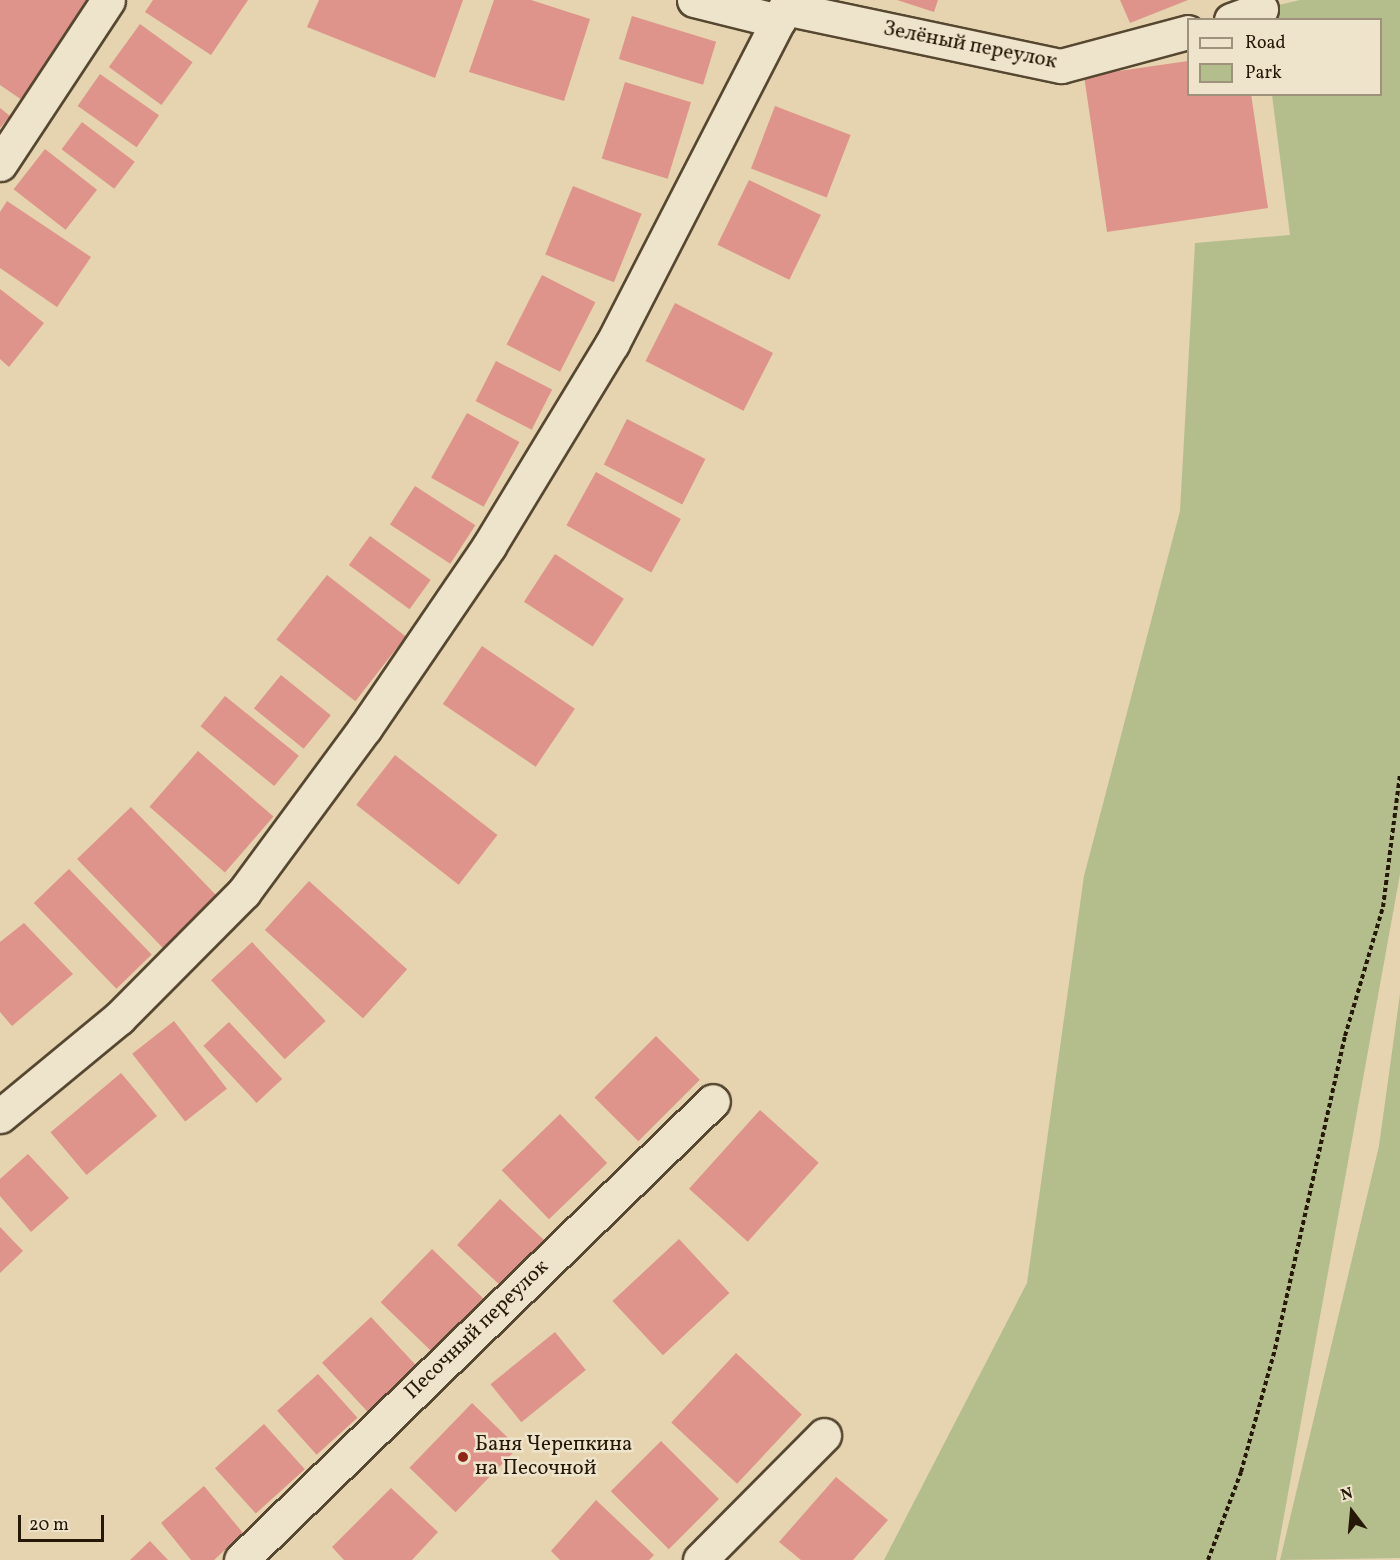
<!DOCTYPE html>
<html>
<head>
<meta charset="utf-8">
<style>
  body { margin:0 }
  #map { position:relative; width:1400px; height:1560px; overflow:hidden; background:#e5d4af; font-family:Vollkorn,serif }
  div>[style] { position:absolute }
  .green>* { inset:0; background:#b4bd8c }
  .building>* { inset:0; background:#de948a; transform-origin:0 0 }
  .path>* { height:4px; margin-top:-2px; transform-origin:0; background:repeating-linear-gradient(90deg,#261807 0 4.5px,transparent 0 7.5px) }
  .roads { filter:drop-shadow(2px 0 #564731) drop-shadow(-2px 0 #564731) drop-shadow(0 2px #564731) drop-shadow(0 -2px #564731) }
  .minor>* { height:33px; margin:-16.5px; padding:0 16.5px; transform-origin:16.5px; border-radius:16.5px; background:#eee3cb }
  .dots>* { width:16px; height:16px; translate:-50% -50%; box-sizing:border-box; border:3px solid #eee3cb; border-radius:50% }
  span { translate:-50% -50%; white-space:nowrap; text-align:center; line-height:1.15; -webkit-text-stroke:5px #eee3cb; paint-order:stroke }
  .street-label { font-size:21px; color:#261807 }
  .poi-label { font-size:21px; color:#261807 }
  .left { translate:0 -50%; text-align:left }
  .legend { position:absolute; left:1187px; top:18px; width:195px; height:78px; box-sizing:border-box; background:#eee3cb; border:2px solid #9e927d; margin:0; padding:8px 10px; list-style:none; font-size:18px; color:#261807 }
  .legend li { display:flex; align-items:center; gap:12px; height:30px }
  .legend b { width:30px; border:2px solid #9e927d }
  .north { position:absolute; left:1322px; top:1482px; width:60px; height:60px; -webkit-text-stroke:4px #eee3cb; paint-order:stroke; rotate:344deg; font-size:16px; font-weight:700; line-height:24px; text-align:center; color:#261807 }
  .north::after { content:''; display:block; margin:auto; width:21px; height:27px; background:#261807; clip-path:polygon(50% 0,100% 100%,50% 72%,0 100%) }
  .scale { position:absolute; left:18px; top:1515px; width:86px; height:27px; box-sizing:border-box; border:3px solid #261807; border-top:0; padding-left:8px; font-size:18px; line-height:21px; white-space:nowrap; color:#261807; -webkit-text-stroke:4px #eee3cb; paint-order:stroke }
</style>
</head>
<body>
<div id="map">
  <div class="green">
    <div style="clip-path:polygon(1300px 0,1400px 0,1400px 874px,1276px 1560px,884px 1560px,1027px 1283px,1084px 876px,1180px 511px,1195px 243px,1290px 235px,1272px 95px,1380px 94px,1380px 20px,1262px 19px,1261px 9px)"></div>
    <div style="clip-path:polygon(1400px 994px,1400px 1558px,1280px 1560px,1379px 1146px)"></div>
  </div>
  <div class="building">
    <div style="clip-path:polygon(0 0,87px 0,22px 100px,0 85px)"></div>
    <div style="clip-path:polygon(153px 0,248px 0,211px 55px,145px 12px)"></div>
    <div style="clip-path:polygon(319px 0,463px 0,435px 78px,307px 27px)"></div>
    <div style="clip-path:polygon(494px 0,531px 0,590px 19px,564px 101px,469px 72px)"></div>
    <div style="clip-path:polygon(897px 0,938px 0,934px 12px)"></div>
    <div style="clip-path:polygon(1120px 0,1188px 0,1130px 23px)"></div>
    <div style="left:632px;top:16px;width:88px;height:45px;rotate:17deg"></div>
    <div style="left:140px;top:24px;width:65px;height:53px;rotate:36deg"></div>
    <div style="clip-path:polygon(1188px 61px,1188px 94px,1251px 94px,1268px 208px,1107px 232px,1084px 76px)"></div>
    <div style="left:100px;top:74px;width:72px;height:39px;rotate:35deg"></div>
    <div style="left:625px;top:82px;width:69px;height:80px;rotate:17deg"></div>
    <div style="left:775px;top:106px;width:81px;height:67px;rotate:21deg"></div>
    <div style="clip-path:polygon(0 108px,10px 116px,0 128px)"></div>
    <div style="left:82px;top:122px;width:66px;height:34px;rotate:37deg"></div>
    <div style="left:45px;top:149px;width:66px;height:51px;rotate:38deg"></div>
    <div style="left:749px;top:180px;width:80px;height:72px;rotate:26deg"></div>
    <div style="left:573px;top:186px;width:74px;height:74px;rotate:22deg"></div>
    <div style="clip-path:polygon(7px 201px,91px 257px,57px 307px,0 268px,0 212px)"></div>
    <div style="left:542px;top:275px;width:60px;height:78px;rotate:27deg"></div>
    <div style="clip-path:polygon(0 289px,44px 323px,9px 367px,0 359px)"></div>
    <div style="left:675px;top:303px;width:110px;height:65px;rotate:27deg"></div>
    <div style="left:496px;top:361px;width:63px;height:45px;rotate:27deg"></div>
    <div style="left:467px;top:413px;width:60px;height:74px;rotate:29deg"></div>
    <div style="left:627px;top:419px;width:88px;height:51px;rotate:27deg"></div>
    <div style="left:596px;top:472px;width:97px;height:61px;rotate:29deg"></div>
    <div style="left:415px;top:486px;width:72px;height:46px;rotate:33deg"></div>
    <div style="left:370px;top:536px;width:75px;height:36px;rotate:36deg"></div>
    <div style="left:555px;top:554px;width:82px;height:57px;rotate:33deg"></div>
    <div style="left:327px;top:575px;width:100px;height:82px;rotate:38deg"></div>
    <div style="left:482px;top:646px;width:112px;height:70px;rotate:34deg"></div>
    <div style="left:281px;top:675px;width:64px;height:43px;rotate:39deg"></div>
    <div style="left:225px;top:696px;width:95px;height:39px;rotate:39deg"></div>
    <div style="left:198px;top:751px;width:100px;height:74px;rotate:41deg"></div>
    <div style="left:395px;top:755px;width:130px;height:63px;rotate:38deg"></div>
    <div style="left:131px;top:807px;width:124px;height:75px;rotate:46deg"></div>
    <div style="left:69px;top:869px;width:119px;height:49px;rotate:46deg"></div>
    <div style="left:309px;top:881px;width:132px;height:66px;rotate:42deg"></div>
    <div style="clip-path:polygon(24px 923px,73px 974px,12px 1026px,0 1012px,0 942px)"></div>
    <div style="left:252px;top:942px;width:108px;height:56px;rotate:47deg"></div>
    <div style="left:174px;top:1021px;width:86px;height:53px;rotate:52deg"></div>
    <div style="left:229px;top:1022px;width:78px;height:35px;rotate:47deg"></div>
    <div style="left:656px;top:1036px;width:62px;height:87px;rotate:45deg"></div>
    <div style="left:121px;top:1073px;width:56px;height:92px;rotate:50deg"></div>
    <div style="left:760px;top:1110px;width:79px;height:106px;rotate:42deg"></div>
    <div style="left:560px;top:1114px;width:68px;height:81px;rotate:46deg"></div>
    <div style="clip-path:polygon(28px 1154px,69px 1198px,31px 1232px,0 1196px,0 1179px)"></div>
    <div style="left:500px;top:1199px;width:62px;height:63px;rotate:43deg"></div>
    <div style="clip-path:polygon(0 1227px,23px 1251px,0 1273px)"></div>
    <div style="left:679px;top:1239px;width:74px;height:91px;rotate:47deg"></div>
    <div style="left:432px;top:1249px;width:71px;height:74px;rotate:44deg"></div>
    <div style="left:371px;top:1317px;width:69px;height:67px;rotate:47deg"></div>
    <div style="left:555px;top:1332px;width:49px;height:83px;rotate:51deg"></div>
    <div style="left:736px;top:1353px;width:90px;height:95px;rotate:43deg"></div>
    <div style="left:318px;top:1374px;width:59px;height:55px;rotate:48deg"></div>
    <div style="left:472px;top:1403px;width:64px;height:90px;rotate:44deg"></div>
    <div style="left:264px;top:1424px;width:61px;height:66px;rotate:48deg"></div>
    <div style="left:661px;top:1441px;width:82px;height:71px;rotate:45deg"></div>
    <div style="clip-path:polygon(836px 1477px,888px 1520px,853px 1560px,801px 1560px,779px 1542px)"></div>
    <div style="clip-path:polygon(204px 1486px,243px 1533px,214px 1560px,191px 1560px,161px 1523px)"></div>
    <div style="clip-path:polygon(391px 1488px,438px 1532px,412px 1560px,344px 1560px,332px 1547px)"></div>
    <div style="clip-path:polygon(596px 1500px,654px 1555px,649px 1560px,560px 1560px,551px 1551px)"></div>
    <div style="clip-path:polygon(150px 1541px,168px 1560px,130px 1560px)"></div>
  </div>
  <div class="path">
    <div style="left:1208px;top:1560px;width:94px;rotate:-69.4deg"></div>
    <div style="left:1241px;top:1472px;width:128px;rotate:-74.5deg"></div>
    <div style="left:1275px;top:1349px;width:321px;rotate:-77.4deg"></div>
    <div style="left:1345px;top:1036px;width:134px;rotate:-73.6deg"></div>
    <div style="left:1383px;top:907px;width:133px;rotate:-82.7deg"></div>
  </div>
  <div class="roads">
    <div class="minor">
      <div style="left:694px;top:0;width:87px;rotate:14deg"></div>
      <div style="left:785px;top:8px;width:282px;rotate:11.9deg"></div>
      <div style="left:1061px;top:66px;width:131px;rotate:-15deg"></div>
      <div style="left:1231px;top:20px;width:32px;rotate:-20deg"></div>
      <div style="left:0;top:164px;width:196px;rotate:-56.6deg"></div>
      <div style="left:0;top:1116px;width:154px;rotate:-39.5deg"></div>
      <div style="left:119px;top:1018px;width:177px;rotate:-45.2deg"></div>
      <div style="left:244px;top:892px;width:204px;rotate:-53.6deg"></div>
      <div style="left:365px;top:728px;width:220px;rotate:-55.7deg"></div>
      <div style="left:489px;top:546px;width:237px;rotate:-58.7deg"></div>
      <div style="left:612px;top:344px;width:387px;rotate:-62.8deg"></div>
      <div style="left:241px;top:1560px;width:658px;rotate:-44.2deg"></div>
      <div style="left:700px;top:1560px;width:176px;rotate:-45.2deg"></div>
    </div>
  </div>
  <div class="dots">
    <div style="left:463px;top:1457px;background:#8f2418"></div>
  </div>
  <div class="street-label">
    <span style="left:970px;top:46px;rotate:11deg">Зелёный переулок</span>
    <span style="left:477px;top:1330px;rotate:-44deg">Песочный переулок</span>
  </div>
  <div class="poi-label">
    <span class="left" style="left:475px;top:1457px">Баня Черепкина<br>на Песочной</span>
  </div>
  <ul class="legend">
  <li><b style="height:8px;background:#eee3cb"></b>Road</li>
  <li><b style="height:16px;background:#b4bd8c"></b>Park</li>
  </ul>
  <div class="north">N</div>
  <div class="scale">20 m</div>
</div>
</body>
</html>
